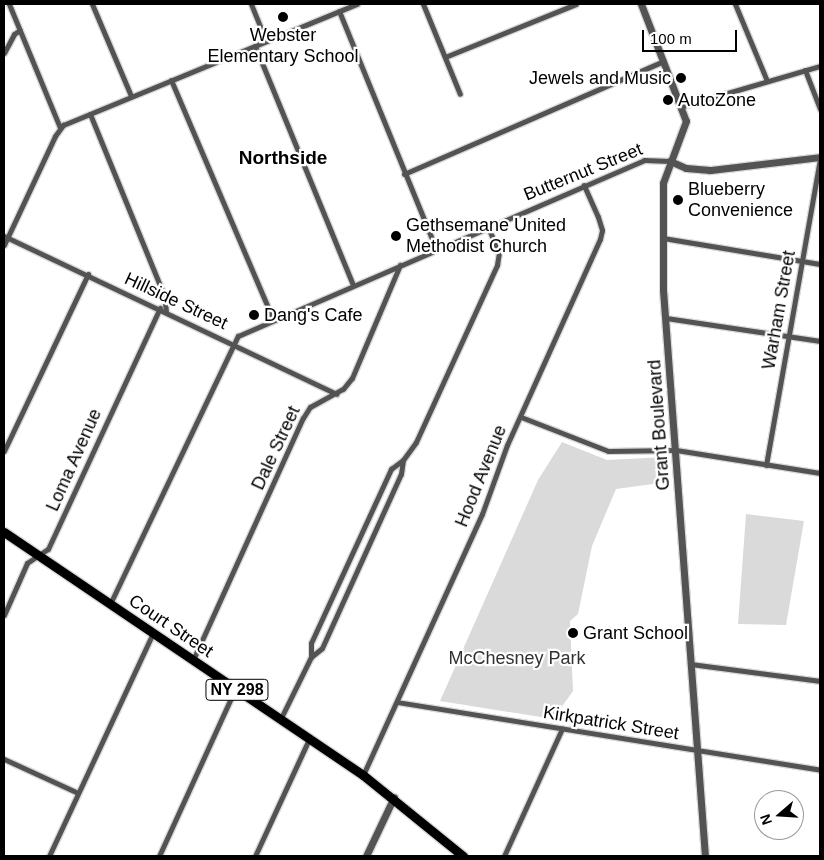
<!DOCTYPE html>
<html>
<head>
<meta charset="utf-8">
<style>
  body { margin:0 }
  #map { position:relative; width:824px; height:860px; overflow:hidden; background:#fff; font-family:Arial,sans-serif }
  div>[style] { position:absolute }
  .green>* { inset:0; background:#dadada }
  .roads { filter:drop-shadow(1px 0 #dbdbdb) drop-shadow(-1px 0 #dbdbdb) drop-shadow(0 1px #dbdbdb) drop-shadow(0 -1px #dbdbdb) }
  .minor>* { height:5px; margin:-2.5px; padding:0 2.5px; transform-origin:2.5px; border-radius:2.5px; background:#535353 }
  .tertiary>* { height:7px; margin:-3.5px; padding:0 3.5px; transform-origin:3.5px; border-radius:3.5px; background:#535353 }
  .primary>* { height:9px; margin:-4.5px; padding:0 4.5px; transform-origin:4.5px; border-radius:4.5px; background:#000 }
  .dots>* { width:14px; height:14px; translate:-50% -50%; box-sizing:border-box; border:2px solid #fff; border-radius:50% }
  span { translate:-50% -50%; white-space:nowrap; text-align:center; line-height:1.15; -webkit-text-stroke:4.5px #fff; paint-order:stroke }
  .shield-label span { padding:1px 4px; background:#fff; border:1px solid; border-radius:4px; -webkit-text-stroke-width:0 }
  .shield-label { font-size:16px; color:#000; font-weight:700 }
  .poi-label { font-size:18px; color:#000 }
  .right { translate:-100% -50%; text-align:right }
  .left { translate:0 -50%; text-align:left }
  .street-label { font-size:18px; color:#000 }
  .park-label { font-size:18px; color:#313131 }
  .neighbourhood-label { font-size:19px; color:#000; font-weight:700 }
  .frame { position:absolute; inset:0; border:5px solid #000; pointer-events:none }
  .north { position:absolute; left:754px; top:790px; width:50px; height:50px; box-sizing:border-box; background:#fff; border:1px solid #999; border-radius:50%; rotate:251deg; font-size:14px; font-weight:700; line-height:20px; text-align:center; color:#000 }
  .north::after { content:''; display:block; margin:auto; width:18px; height:22px; background:#000; clip-path:polygon(50% 0,100% 100%,50% 72%,0 100%) }
  .scale { position:absolute; left:642px; top:30px; width:95px; height:22px; box-sizing:border-box; border:2px solid #000; border-top:0; padding-left:6px; font-size:15px; line-height:18px; white-space:nowrap; color:#000; -webkit-text-stroke:4px #fff; paint-order:stroke }
</style>
</head>
<body>
<div id="map">
  <div class="green">
    <div style="clip-path:polygon(562px 442px,607px 460px,666px 457px,668px 482px,616px 489px,592px 546px,578px 614px,570px 621px,573px 691px,553px 719px,440px 701px,538px 480px)"></div>
    <div style="clip-path:polygon(746px 514px,804px 521px,786px 625px,738px 624px)"></div>
  </div>
  <div class="roads">
    <div class="minor">
      <div style="left:9px;top:4px;width:134px;rotate:67.6deg"></div>
      <div style="left:92px;top:4px;width:100px;rotate:67deg"></div>
      <div style="left:251px;top:4px;width:40px;rotate:68deg"></div>
      <div style="left:423px;top:4px;width:97px;rotate:67.7deg"></div>
      <div style="left:735px;top:4px;width:83px;rotate:67.4deg"></div>
      <div style="left:339px;top:11px;width:257px;rotate:67.8deg"></div>
      <div style="left:255px;top:46px;width:258px;rotate:67.7deg"></div>
      <div style="left:4px;top:53px;width:21px;rotate:-62deg"></div>
      <div style="left:14px;top:34px;width:7px;rotate:-34deg"></div>
      <div style="left:445px;top:57px;width:141px;rotate:-22deg"></div>
      <div style="left:805px;top:70px;width:42px;rotate:69deg"></div>
      <div style="left:171px;top:80px;width:260px;rotate:66.9deg"></div>
      <div style="left:683px;top:106px;width:143px;rotate:-16.3deg"></div>
      <div style="left:90px;top:114px;width:196px;rotate:67.8deg"></div>
      <div style="left:164px;top:295px;width:16px;rotate:83deg"></div>
      <div style="left:404px;top:174px;width:283px;rotate:-23.5deg"></div>
      <div style="left:4px;top:236px;width:368px;rotate:25.4deg"></div>
      <div style="left:663px;top:238px;width:159px;rotate:9.4deg"></div>
      <div style="left:4px;top:245px;width:120px;rotate:-64.9deg"></div>
      <div style="left:55px;top:136px;width:14px;rotate:-54deg"></div>
      <div style="left:63px;top:125px;width:318px;rotate:-22.4deg"></div>
      <div style="left:666px;top:318px;width:156px;rotate:8.5deg"></div>
      <div style="left:521px;top:417px;width:93px;rotate:21.3deg"></div>
      <div style="left:608px;top:451px;width:68px;rotate:-0.8deg"></div>
      <div style="left:676px;top:450px;width:146px;rotate:9.1deg"></div>
      <div style="left:4px;top:451px;width:196px;rotate:-64.6deg"></div>
      <div style="left:766px;top:465px;width:310px;rotate:-80deg"></div>
      <div style="left:110px;top:604px;width:297px;rotate:-64.5deg"></div>
      <div style="left:238px;top:336px;width:443px;rotate:-23.4deg"></div>
      <div style="left:644px;top:160px;width:26px;rotate:2deg"></div>
      <div style="left:4px;top:615px;width:57px;rotate:-66.1deg"></div>
      <div style="left:27px;top:563px;width:25px;rotate:-34deg"></div>
      <div style="left:48px;top:549px;width:266px;rotate:-65.1deg"></div>
      <div style="left:311px;top:657px;width:14px;rotate:-39deg"></div>
      <div style="left:322px;top:648px;width:191px;rotate:-65.6deg"></div>
      <div style="left:401px;top:474px;width:14px;rotate:-82deg"></div>
      <div style="left:193px;top:660px;width:266px;rotate:-65.6deg"></div>
      <div style="left:303px;top:418px;width:13px;rotate:-58deg"></div>
      <div style="left:310px;top:407px;width:38px;rotate:-29deg"></div>
      <div style="left:343px;top:389px;width:14px;rotate:-51deg"></div>
      <div style="left:352px;top:378px;width:123px;rotate:-67deg"></div>
      <div style="left:691px;top:664px;width:130px;rotate:7.5deg"></div>
      <div style="left:397px;top:702px;width:428px;rotate:9.1deg"></div>
      <div style="left:280px;top:720px;width:70px;rotate:-63.8deg"></div>
      <div style="left:311px;top:657px;width:14px;rotate:-90deg"></div>
      <div style="left:311px;top:643px;width:192px;rotate:-65.3deg"></div>
      <div style="left:391px;top:469px;width:15px;rotate:-37deg"></div>
      <div style="left:403px;top:460px;width:22px;rotate:-54deg"></div>
      <div style="left:416px;top:442px;width:195px;rotate:-65.4deg"></div>
      <div style="left:497px;top:265px;width:12px;rotate:-81deg"></div>
      <div style="left:499px;top:253px;width:28px;rotate:-113deg"></div>
      <div style="left:4px;top:759px;width:81px;rotate:24.7deg"></div>
      <div style="left:363px;top:775px;width:287px;rotate:-65.5deg"></div>
      <div style="left:482px;top:514px;width:73px;rotate:-70.1deg"></div>
      <div style="left:507px;top:445px;width:226px;rotate:-65.7deg"></div>
      <div style="left:600px;top:239px;width:9px;rotate:-77deg"></div>
      <div style="left:602px;top:230px;width:14px;rotate:-107deg"></div>
      <div style="left:598px;top:217px;width:35px;rotate:-114deg"></div>
      <div style="left:49px;top:856px;width:246px;rotate:-65deg"></div>
      <div style="left:159px;top:856px;width:183px;rotate:-65.5deg"></div>
      <div style="left:255px;top:856px;width:129px;rotate:-65.2deg"></div>
      <div style="left:504px;top:856px;width:140px;rotate:-65.5deg"></div>
    </div>
    <div class="tertiary">
      <div style="left:641px;top:4px;width:125px;rotate:69deg"></div>
      <div style="left:686px;top:121px;width:66px;rotate:110.4deg"></div>
      <div style="left:663px;top:183px;width:107px;rotate:90deg"></div>
      <div style="left:663px;top:290px;width:568px;rotate:85.76deg"></div>
      <div style="left:670px;top:161px;width:17px;rotate:24deg"></div>
      <div style="left:686px;top:168px;width:24px;rotate:5deg"></div>
      <div style="left:710px;top:170px;width:111px;rotate:-6.7deg"></div>
      <div style="left:366px;top:856px;width:65px;rotate:-64.6deg"></div>
    </div>
    <div class="primary">
      <div style="left:4px;top:532px;width:434px;rotate:34.1deg"></div>
      <div style="left:363px;top:775px;width:129px;rotate:39deg"></div>
    </div>
  </div>
  <div class="dots">
    <div style="left:283px;top:17px;background:#000"></div>
    <div style="left:681px;top:78px;background:#000"></div>
    <div style="left:668px;top:100px;background:#000"></div>
    <div style="left:678px;top:200px;background:#000"></div>
    <div style="left:396px;top:236px;background:#000"></div>
    <div style="left:254px;top:315px;background:#000"></div>
    <div style="left:573px;top:633px;background:#000"></div>
  </div>
  <div class="shield-label">
    <span style="left:237px;top:690px">NY 298</span>
  </div>
  <div class="poi-label">
    <span style="left:283px;top:46px">Webster<br>Elementary School</span>
    <span class="right" style="left:671px;top:78px">Jewels and Music</span>
    <span class="left" style="left:678px;top:100px">AutoZone</span>
    <span class="left" style="left:688px;top:200px">Blueberry<br>Convenience</span>
    <span class="left" style="left:406px;top:236px">Gethsemane United<br>Methodist Church</span>
    <span class="left" style="left:264px;top:315px">Dang's Cafe</span>
    <span class="left" style="left:583px;top:633px">Grant School</span>
  </div>
  <div class="street-label">
    <span style="left:583px;top:172px;rotate:-22deg">Butternut Street</span>
    <span style="left:176px;top:301px;rotate:25deg">Hillside Street</span>
    <span style="left:779px;top:310px;rotate:-80deg">Warham Street</span>
    <span style="left:659px;top:425px;rotate:-94deg">Grant Boulevard</span>
    <span style="left:276px;top:448px;rotate:-65deg">Dale Street</span>
    <span style="left:74px;top:460px;rotate:-66deg">Loma Avenue</span>
    <span style="left:481px;top:476px;rotate:-68deg">Hood Avenue</span>
    <span style="left:171px;top:626px;rotate:34deg">Court Street</span>
    <span style="left:611px;top:723px;rotate:9deg">Kirkpatrick Street</span>
  </div>
  <div class="park-label">
    <span style="left:517px;top:658px">McChesney Park</span>
  </div>
  <div class="neighbourhood-label">
    <span style="left:283px;top:158px">Northside</span>
  </div>
  <div class="frame"></div>
  <div class="north">N</div>
  <div class="scale">100 m</div>
</div>
</body>
</html>
